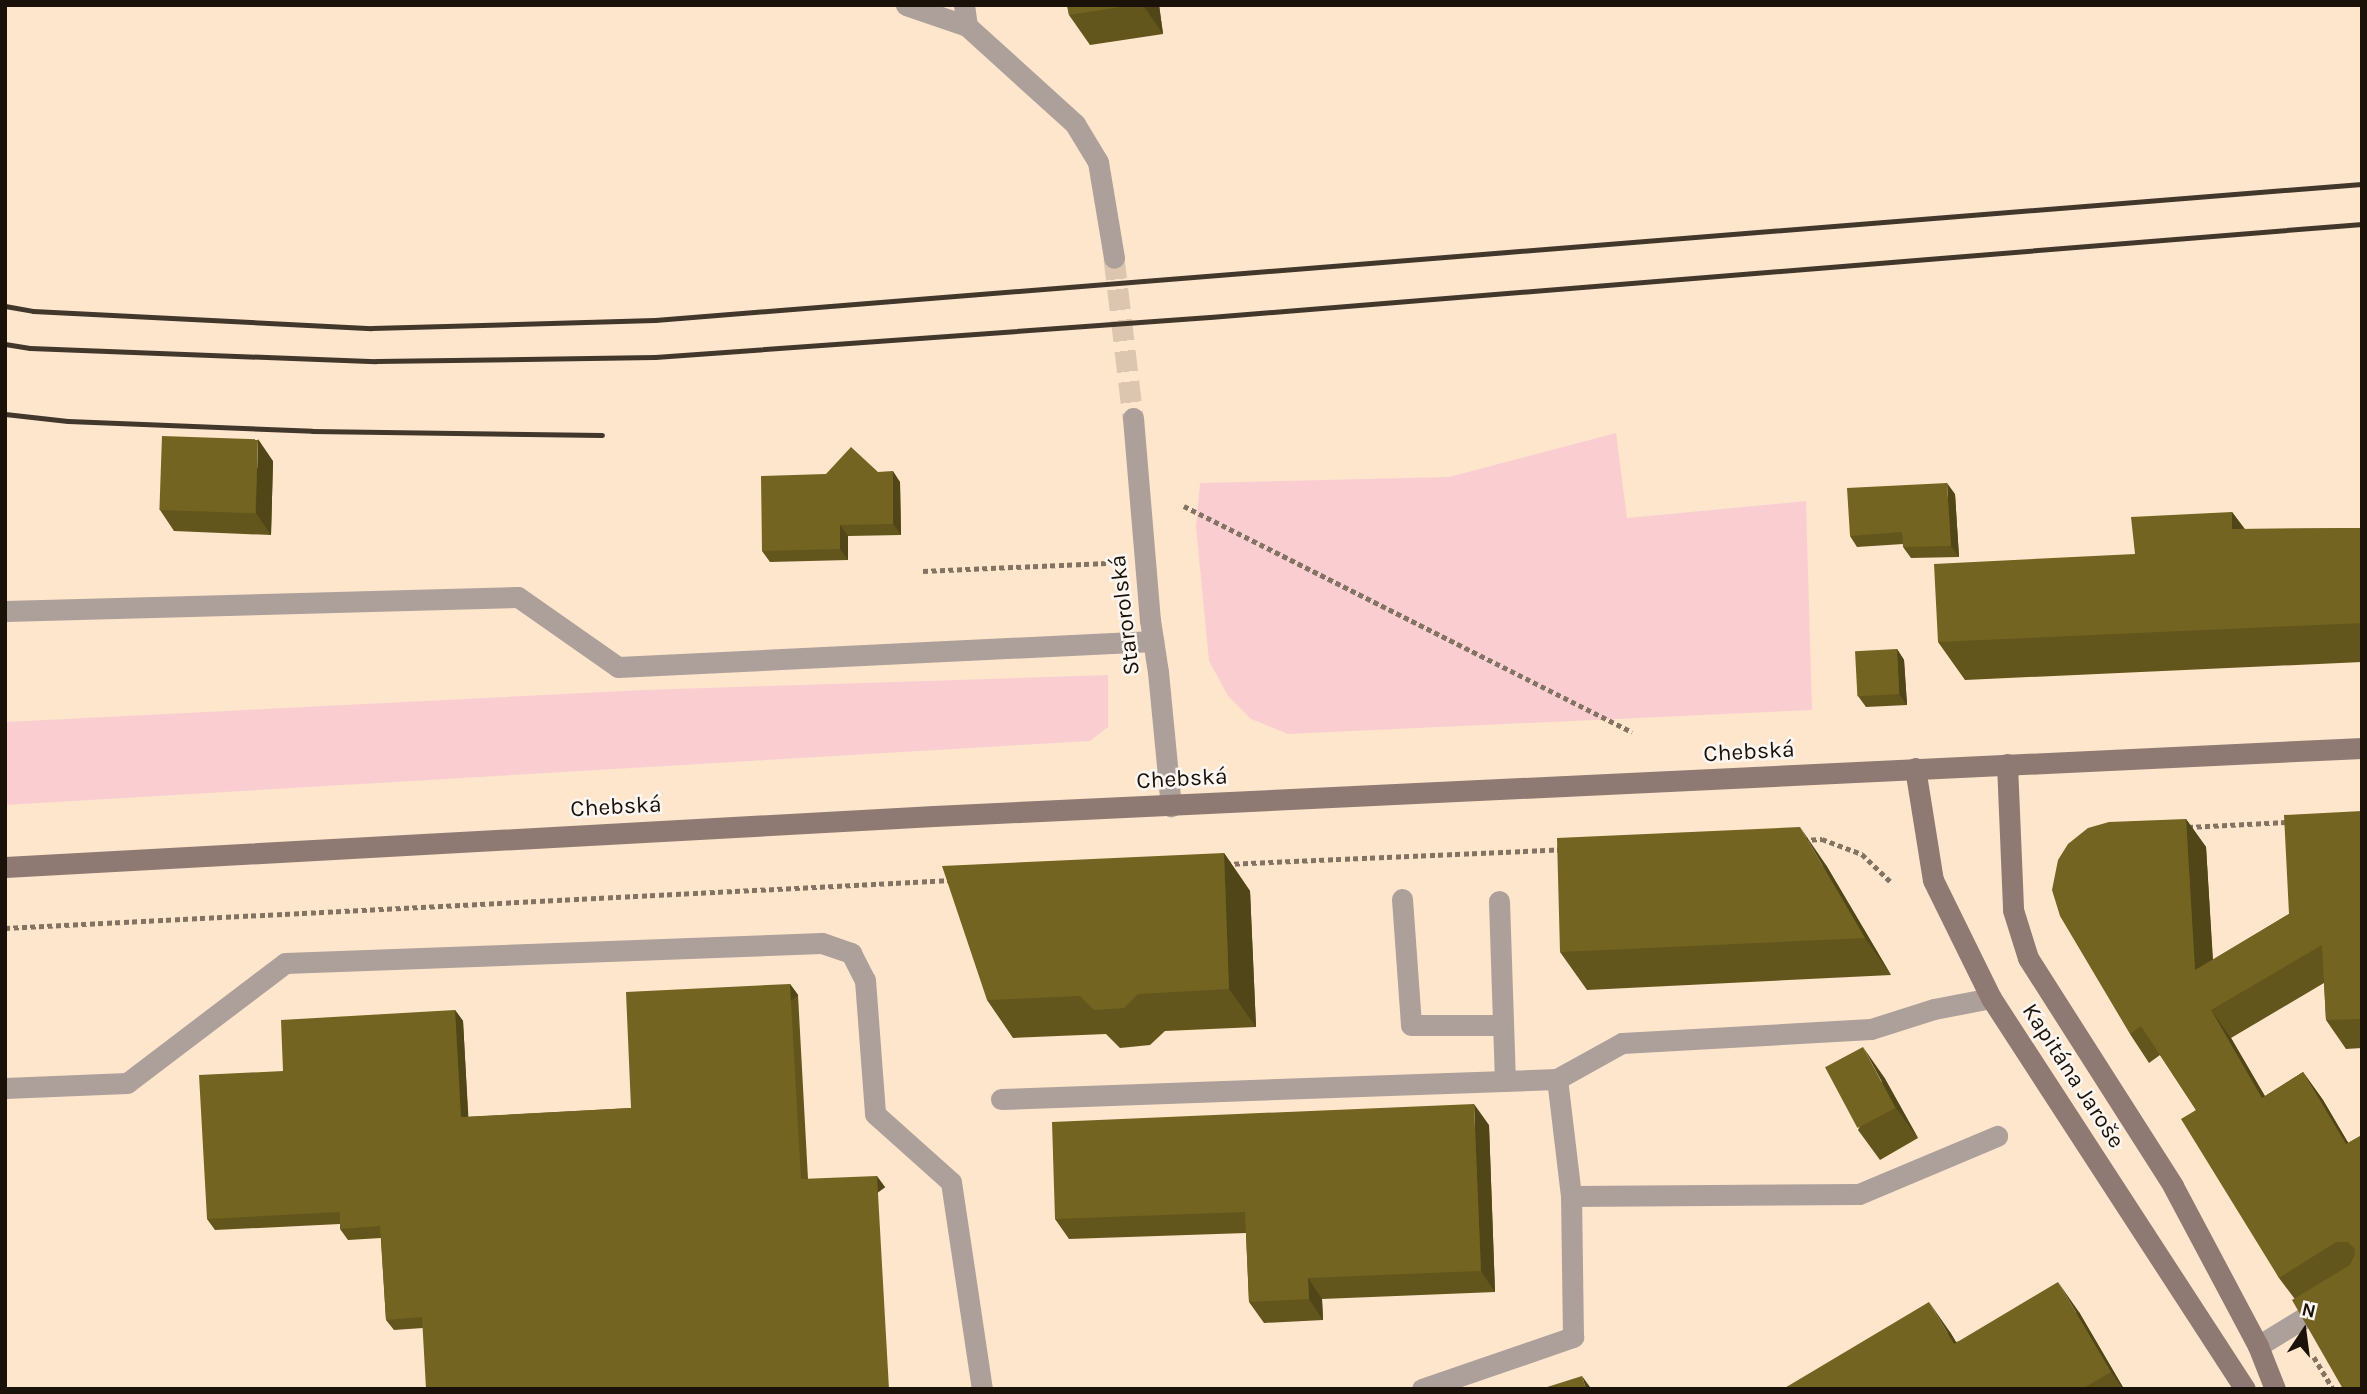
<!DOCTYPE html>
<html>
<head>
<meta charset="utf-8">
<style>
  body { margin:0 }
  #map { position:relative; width:2367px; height:1394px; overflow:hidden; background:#fee6cd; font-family:Karla,sans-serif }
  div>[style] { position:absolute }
  .green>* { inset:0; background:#faced1 }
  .street-tunnel>* { height:21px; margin-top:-10.5px; transform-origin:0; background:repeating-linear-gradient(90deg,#dcc6b0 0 21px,transparent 0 31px) }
  .path>* { height:4.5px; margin-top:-2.25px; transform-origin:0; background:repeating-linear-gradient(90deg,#827363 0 5px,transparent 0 8.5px) }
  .lane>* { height:21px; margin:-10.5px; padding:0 10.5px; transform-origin:10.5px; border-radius:10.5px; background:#ad9f9a }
  .street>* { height:21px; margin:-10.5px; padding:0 10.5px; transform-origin:10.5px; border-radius:10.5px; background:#ad9f9a }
  .secondary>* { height:21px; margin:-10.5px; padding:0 10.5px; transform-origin:10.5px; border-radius:10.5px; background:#8f7a73 }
  .rail>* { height:5px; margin:-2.5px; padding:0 2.5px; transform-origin:2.5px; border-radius:2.5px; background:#42372b }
  .wall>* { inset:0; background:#63561c }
  .shaded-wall>* { inset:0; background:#504617; transform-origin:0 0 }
  .building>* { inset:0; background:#736421; transform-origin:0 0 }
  span { translate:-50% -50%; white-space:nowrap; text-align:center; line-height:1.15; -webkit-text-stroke:5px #fcf7f2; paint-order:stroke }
  .street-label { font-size:23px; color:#1a1209 }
  .frame { position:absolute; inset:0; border:7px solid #1a1209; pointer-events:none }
  .north { position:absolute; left:2269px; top:1296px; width:70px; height:70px; -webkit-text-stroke:5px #fcf7f2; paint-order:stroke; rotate:13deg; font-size:19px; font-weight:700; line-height:28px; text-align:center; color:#1a1209 }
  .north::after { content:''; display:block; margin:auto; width:24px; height:32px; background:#1a1209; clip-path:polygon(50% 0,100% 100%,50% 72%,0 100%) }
</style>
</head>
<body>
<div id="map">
  <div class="green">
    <div style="clip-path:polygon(1616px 433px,1627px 518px,1806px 501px,1812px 710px,1288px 734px,1251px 719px,1228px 696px,1209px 661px,1196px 527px,1200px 483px,1449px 477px)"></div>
    <div style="clip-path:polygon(1108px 675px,1108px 727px,1090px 741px,5px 805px,5px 722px,644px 690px)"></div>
  </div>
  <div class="street-tunnel">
    <div style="left:1114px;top:258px;width:161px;rotate:83.2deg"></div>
  </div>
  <div class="path">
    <div style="left:1184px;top:506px;width:502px;rotate:26.77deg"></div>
    <div style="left:923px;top:571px;width:184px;rotate:-2.5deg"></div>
    <div style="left:2188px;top:827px;width:99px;rotate:-2.9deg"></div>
    <div style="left:1803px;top:840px;width:19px;rotate:-3deg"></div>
    <div style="left:1822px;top:839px;width:43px;rotate:20.6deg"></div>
    <div style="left:1862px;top:854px;width:42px;rotate:44deg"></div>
    <div style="left:1226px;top:864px;width:337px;rotate:-2.5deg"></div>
    <div style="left:5px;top:928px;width:948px;rotate:-2.9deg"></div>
    <div style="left:2314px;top:1357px;width:37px;rotate:59deg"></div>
  </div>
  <div class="lane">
    <div style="left:5px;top:611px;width:513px;rotate:-1.56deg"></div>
    <div style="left:518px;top:597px;width:122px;rotate:35deg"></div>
    <div style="left:618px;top:667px;width:536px;rotate:-2.78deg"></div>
    <div style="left:1402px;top:899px;width:126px;rotate:85.9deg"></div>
    <div style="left:1411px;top:1025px;width:92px"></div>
    <div style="left:1499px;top:901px;width:180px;rotate:88.1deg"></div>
    <div style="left:5px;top:1088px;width:122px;rotate:-2.3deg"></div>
    <div style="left:127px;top:1083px;width:198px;rotate:-37.2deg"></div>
    <div style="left:285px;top:963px;width:537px;rotate:-2.13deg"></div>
    <div style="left:822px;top:943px;width:31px;rotate:19deg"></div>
    <div style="left:851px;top:953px;width:30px;rotate:63deg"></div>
    <div style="left:865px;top:980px;width:134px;rotate:85.7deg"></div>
    <div style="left:875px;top:1114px;width:102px;rotate:41.8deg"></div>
    <div style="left:951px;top:1182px;width:209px;rotate:81.5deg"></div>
    <div style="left:1001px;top:1099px;width:556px;rotate:-2.06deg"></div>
    <div style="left:1557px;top:1079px;width:74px;rotate:-29deg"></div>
    <div style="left:1622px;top:1043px;width:249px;rotate:-3.2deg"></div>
    <div style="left:1871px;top:1029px;width:66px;rotate:-17.6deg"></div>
    <div style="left:1934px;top:1009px;width:58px;rotate:-10.9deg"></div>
    <div style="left:1571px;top:1196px;width:288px;rotate:-0.4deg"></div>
    <div style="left:1859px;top:1194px;width:150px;rotate:-22.8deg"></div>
    <div style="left:2258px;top:1346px;width:122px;rotate:-31.6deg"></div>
    <div style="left:1422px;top:1389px;width:160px;rotate:-19deg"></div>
    <div style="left:1573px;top:1337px;width:141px;rotate:-90.8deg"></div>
    <div style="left:1571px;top:1196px;width:118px;rotate:-96.8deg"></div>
  </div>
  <div class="street">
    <div style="left:906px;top:5px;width:65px;rotate:19deg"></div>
    <div style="left:967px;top:26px;width:146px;rotate:42.2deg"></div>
    <div style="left:1075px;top:124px;width:44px;rotate:58.8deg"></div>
    <div style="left:1098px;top:162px;width:97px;rotate:80.5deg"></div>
    <div style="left:964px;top:5px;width:21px;rotate:82deg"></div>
    <div style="left:1133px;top:418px;width:203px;rotate:85.2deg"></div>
    <div style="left:1150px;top:620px;width:53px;rotate:81.3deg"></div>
    <div style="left:1158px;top:672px;width:135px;rotate:84.5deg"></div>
  </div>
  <div class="secondary">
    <div style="left:2007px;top:764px;width:146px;rotate:87.6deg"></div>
    <div style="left:2013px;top:910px;width:50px;rotate:72.6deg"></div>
    <div style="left:2028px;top:958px;width:270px;rotate:57.5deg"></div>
    <div style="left:2173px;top:1186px;width:181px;rotate:62deg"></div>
    <div style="left:2258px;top:1346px;width:46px;rotate:68.4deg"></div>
    <div style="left:1915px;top:768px;width:113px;rotate:80.9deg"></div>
    <div style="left:1933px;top:880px;width:131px;rotate:63.8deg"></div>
    <div style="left:1991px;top:998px;width:466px;rotate:57deg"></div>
    <div style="left:5px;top:867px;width:930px;rotate:-3.14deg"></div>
    <div style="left:934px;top:816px;width:1430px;rotate:-2.73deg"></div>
  </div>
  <div class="rail">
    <div style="left:5px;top:306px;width:28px;rotate:10deg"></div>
    <div style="left:33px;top:311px;width:339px;rotate:2.9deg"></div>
    <div style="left:372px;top:328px;width:283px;rotate:-1.6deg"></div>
    <div style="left:655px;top:320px;width:1712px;rotate:-4.56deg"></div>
    <div style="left:5px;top:344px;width:25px;rotate:9deg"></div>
    <div style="left:30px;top:348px;width:346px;rotate:2.2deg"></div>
    <div style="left:376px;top:361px;width:279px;rotate:-0.8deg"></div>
    <div style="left:655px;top:357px;width:556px;rotate:-4.12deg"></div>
    <div style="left:1210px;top:317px;width:1156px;rotate:-4.62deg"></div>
    <div style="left:5px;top:414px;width:63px;rotate:6.3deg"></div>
    <div style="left:68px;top:421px;width:244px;rotate:2.3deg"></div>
    <div style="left:312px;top:431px;width:290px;rotate:0.8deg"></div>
  </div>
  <div class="wall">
    <div style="clip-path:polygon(1067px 5px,1159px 5px,1163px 34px,1090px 45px,1069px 15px)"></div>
    <div style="clip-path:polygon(273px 461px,271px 535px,174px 531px,160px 510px)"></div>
    <div style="clip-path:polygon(878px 472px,900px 482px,901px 535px,848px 536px,848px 560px,770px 562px,762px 551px,826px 474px)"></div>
    <div style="clip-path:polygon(1955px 494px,1959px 557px,1911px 558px,1903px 547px,1903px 544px,1857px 547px,1850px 536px)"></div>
    <div style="clip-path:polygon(2232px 512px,2245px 529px,2362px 528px,2362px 662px,1965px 680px,1938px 642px,2135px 554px)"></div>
    <div style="clip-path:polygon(1897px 649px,1904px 660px,1907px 705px,1866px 707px,1858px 696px)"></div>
    <div style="clip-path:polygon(2362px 811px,2362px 1048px,2346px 1049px,2326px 1020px,2324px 983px,2231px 1038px,2265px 1096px,2303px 1072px,2323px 1100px,2348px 1143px,2362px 1135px,2362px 1389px,2279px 1278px,2196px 1110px,2160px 1055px,2149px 1063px,2130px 1034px,2186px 819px,2206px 847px,2213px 960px,2289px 914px)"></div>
    <div style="clip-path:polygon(1224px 853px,1250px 891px,1256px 1027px,1165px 1031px,1150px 1045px,1120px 1048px,1106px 1034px,1013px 1038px,987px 1000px)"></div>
    <div style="clip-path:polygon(1826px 865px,1891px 975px,1587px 990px,1560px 952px)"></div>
    <div style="clip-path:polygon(790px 984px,798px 995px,808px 1179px,885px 1187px,423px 1328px,394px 1330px,386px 1320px,381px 1238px,348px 1240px,340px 1229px,340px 1224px,215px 1230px,207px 1219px,455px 1010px,463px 1021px,468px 1117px,631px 1108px)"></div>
    <div style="clip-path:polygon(1884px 1077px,1918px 1138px,1880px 1160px,1858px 1130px)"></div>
    <div style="clip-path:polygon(1489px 1125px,1495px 1292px,1322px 1299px,1323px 1320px,1264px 1323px,1249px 1302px,1246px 1233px,1069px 1239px,1055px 1219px)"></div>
    <div style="clip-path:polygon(2079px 1312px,2124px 1389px,1783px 1389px,1950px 1332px,1956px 1342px)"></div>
  </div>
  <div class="shaded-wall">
    <div style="clip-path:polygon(1143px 5px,1159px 5px,1163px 34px)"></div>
    <div style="clip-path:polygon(258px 439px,273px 461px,271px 535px,256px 513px)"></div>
    <div style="clip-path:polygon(893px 471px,900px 482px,901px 535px,893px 524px)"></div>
    <div style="clip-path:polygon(1947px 483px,1955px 494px,1959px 557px,1951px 546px)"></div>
    <div style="clip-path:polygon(2232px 512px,2259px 550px,2232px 529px)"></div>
    <div style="clip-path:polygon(840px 525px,848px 536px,848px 560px,840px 549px)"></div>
    <div style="clip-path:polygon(1897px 649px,1904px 660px,1907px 705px,1899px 694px)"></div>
    <div style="clip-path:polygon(2186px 819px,2206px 847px,2215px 999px,2195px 970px)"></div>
    <div style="clip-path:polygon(1800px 827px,1826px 865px,1891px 975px,1865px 938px)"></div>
    <div style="clip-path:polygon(1224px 853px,1250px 891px,1256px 1027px,1229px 989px)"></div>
    <div style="left:790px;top:984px;width:14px;height:195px;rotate:54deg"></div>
    <div style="clip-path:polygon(455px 1010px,463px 1021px,469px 1128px,461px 1117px)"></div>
    <div style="clip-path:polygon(2211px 1010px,2231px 1038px,2282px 1126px,2262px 1098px)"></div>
    <div style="clip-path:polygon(1863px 1047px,1884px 1077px,1918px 1138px,1896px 1108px)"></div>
    <div style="clip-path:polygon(2303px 1072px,2323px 1100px,2362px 1166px,2346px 1144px)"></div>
    <div style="clip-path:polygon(1474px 1104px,1489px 1125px,1495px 1292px,1481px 1271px)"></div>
    <div style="left:877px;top:1176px;width:14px;height:213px;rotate:54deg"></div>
    <div style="clip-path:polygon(1308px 1278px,1322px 1299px,1323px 1320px,1309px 1299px)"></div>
    <div style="clip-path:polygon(2058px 1282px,2079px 1312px,2124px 1389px,2123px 1389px,2111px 1372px)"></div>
    <div style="clip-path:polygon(1929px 1302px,1950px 1332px,1975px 1374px,1954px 1344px)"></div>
    <div style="clip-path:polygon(1582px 1376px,1590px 1387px,1591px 1389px,1586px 1389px)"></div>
  </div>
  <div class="building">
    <div style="clip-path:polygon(1067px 5px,1133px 5px,1069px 15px)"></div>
    <div style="left:162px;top:436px;width:96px;height:74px;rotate:2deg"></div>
    <div style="clip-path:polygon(851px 447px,878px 472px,893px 471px,893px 524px,840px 525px,840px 549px,762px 551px,761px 476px,826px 474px)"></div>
    <div style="clip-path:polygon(1947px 483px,1951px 546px,1903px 547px,1902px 532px,1850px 536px,1847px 488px)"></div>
    <div style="clip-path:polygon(2232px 512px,2232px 529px,2362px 528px,2362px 623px,1938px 642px,1934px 564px,2135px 554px,2131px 517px)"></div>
    <div style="left:1897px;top:649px;width:45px;height:42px;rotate:87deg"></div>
    <div style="clip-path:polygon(2362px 811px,2362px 1019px,2326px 1020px,2322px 945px,2211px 1010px,2262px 1098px,2303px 1072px,2346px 1144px,2362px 1135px,2362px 1389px,2343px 1389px,2292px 1300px,2350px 1265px,2355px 1254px,2354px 1248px,2348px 1242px,2336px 1242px,2279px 1278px,2181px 1119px,2196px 1110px,2141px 1026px,2130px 1034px,2060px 916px,2052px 890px,2058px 860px,2068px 844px,2088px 828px,2109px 822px,2186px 819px,2195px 970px,2289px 914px,2284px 815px)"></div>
    <div style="clip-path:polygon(1800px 827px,1865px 938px,1560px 952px,1557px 838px)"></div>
    <div style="clip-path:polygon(1224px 853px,1229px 989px,1138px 994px,1124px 1008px,1094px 1010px,1080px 996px,987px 1000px,942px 866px)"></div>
    <div style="clip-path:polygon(790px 984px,801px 1179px,877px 1176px,889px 1389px,426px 1389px,422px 1317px,386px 1320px,380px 1226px,340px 1229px,340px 1212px,207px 1219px,199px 1075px,283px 1071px,281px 1020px,455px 1010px,461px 1117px,631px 1108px,626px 992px)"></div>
    <div style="left:1863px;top:1047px;width:69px;height:43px;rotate:62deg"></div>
    <div style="clip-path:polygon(1474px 1104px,1481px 1271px,1308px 1278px,1309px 1299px,1249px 1302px,1245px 1212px,1055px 1219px,1052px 1122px)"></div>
    <div style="clip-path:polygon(2058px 1282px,2111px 1372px,2082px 1389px,1783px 1389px,1929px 1302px,1954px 1344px)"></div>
    <div style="clip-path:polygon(1582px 1376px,1586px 1389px,1541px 1389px)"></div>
  </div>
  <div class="street-label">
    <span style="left:1125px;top:615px;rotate:-97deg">Starorolská</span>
    <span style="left:1749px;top:752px;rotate:-3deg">Chebská</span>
    <span style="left:1182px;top:779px;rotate:-3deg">Chebská</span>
    <span style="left:616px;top:807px;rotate:-3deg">Chebská</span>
    <span style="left:2073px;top:1076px;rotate:57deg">Kapitána Jaroše</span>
  </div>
  <div class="frame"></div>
  <div class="north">N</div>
</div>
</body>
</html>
